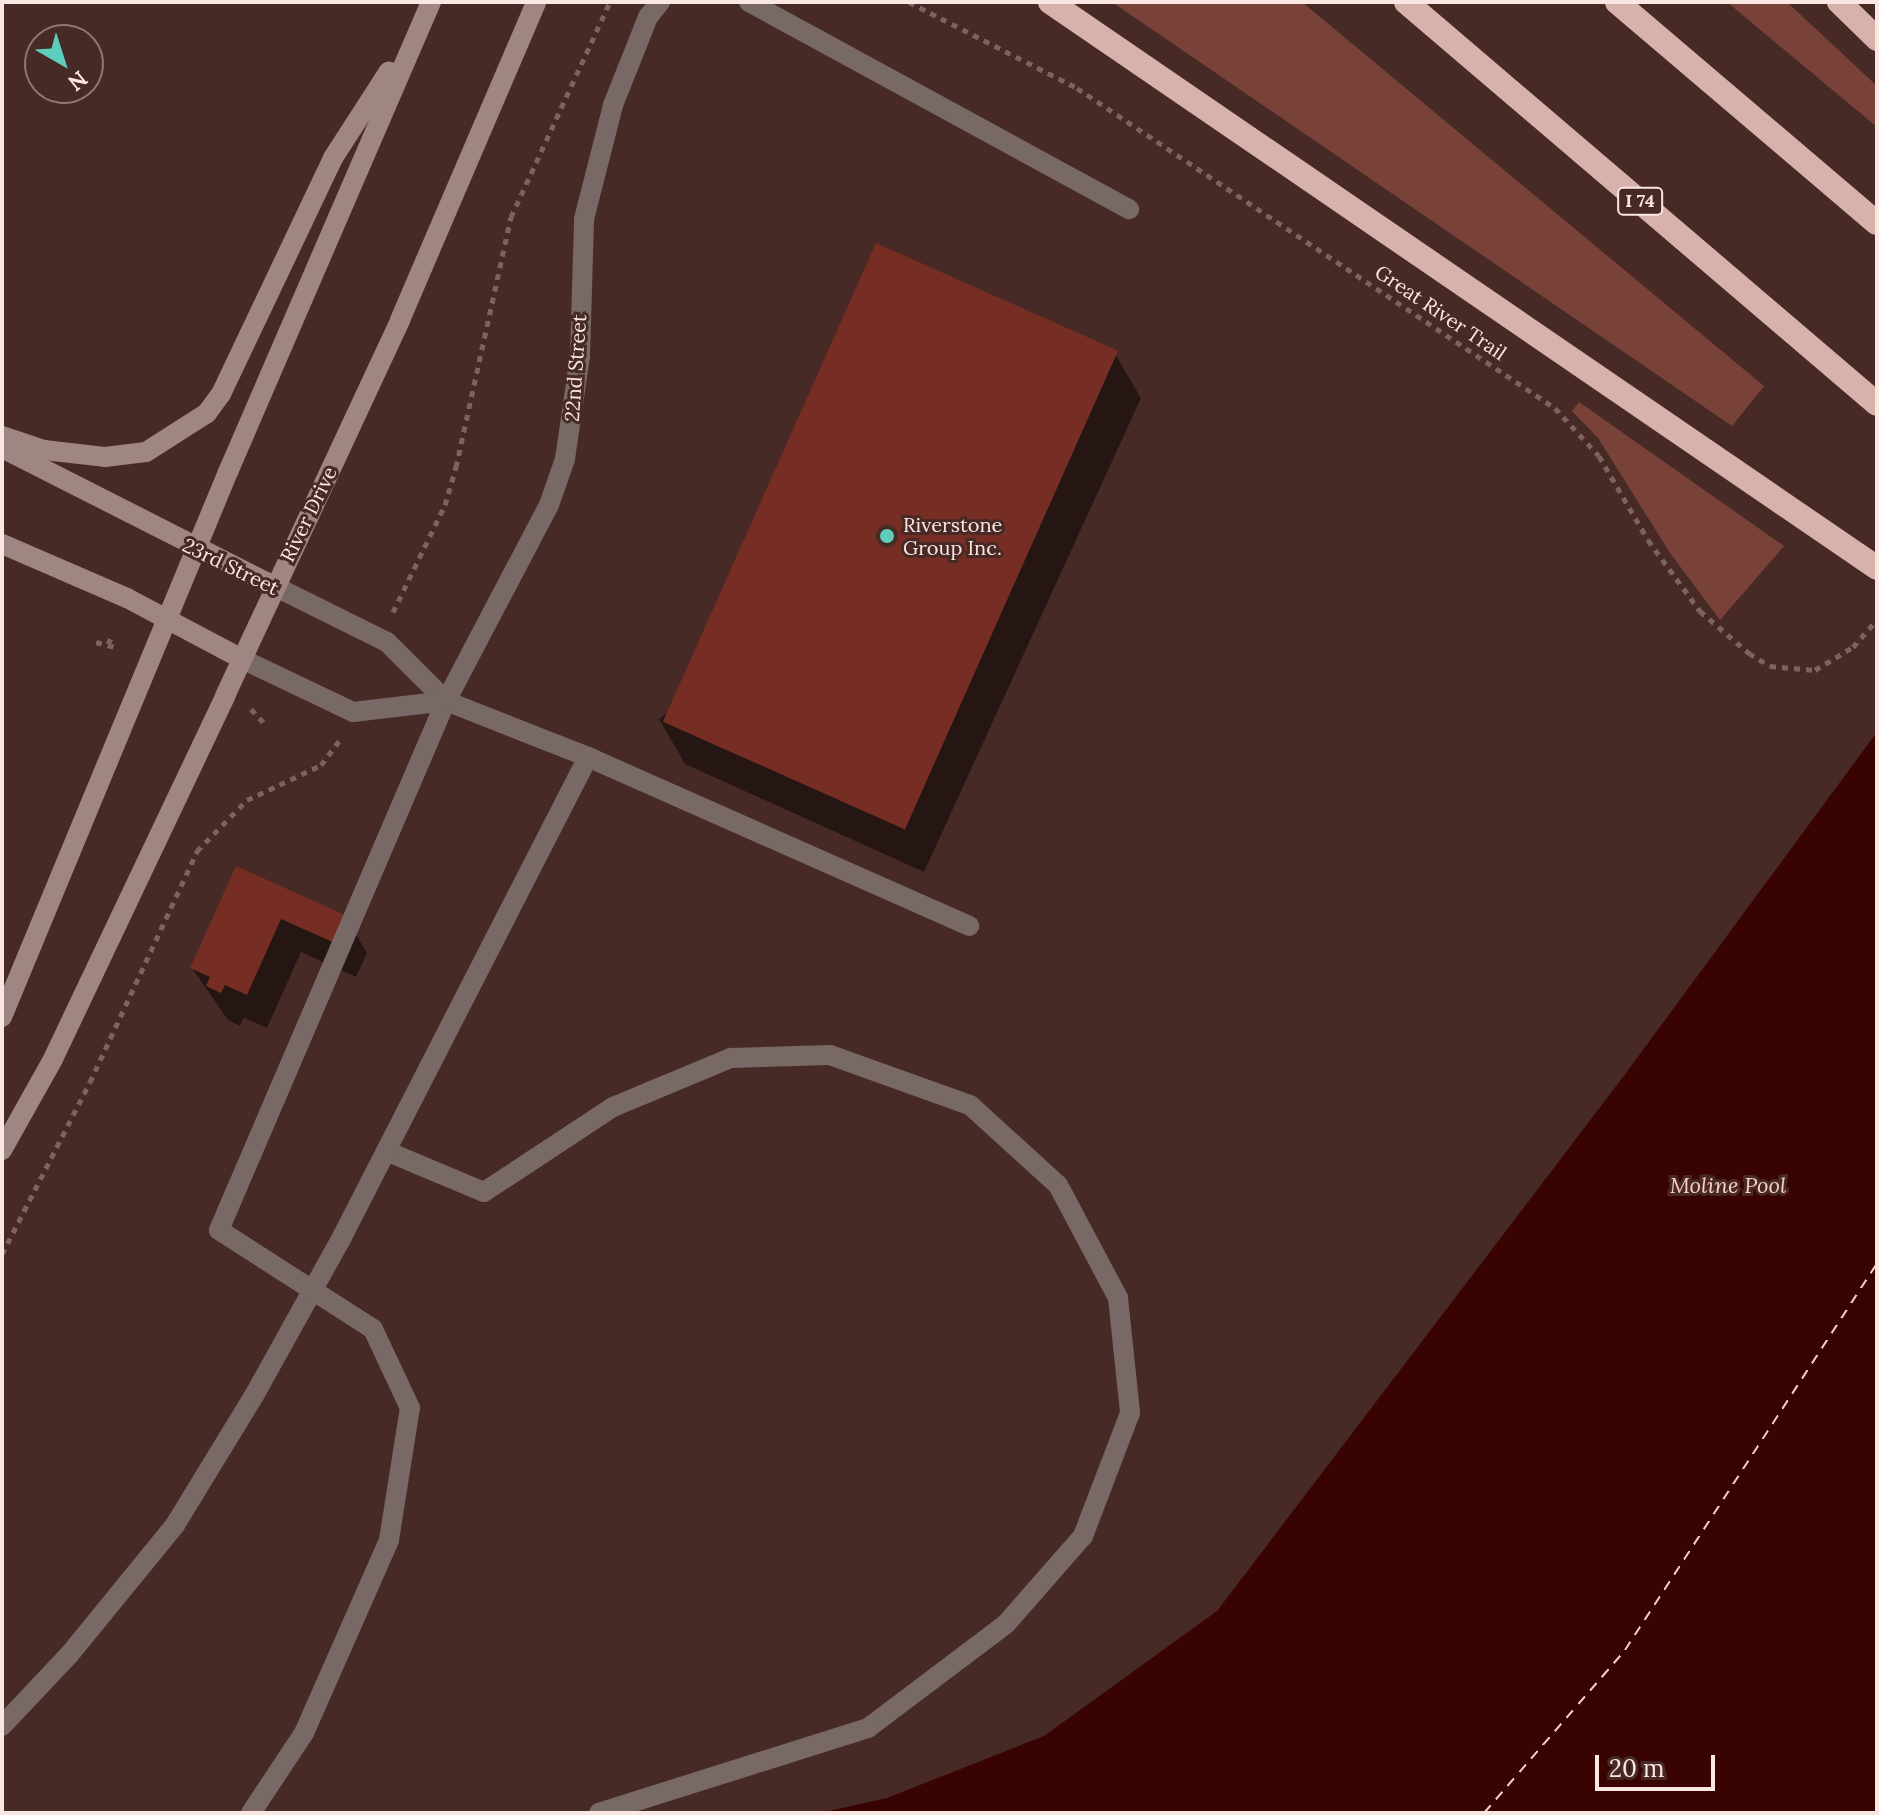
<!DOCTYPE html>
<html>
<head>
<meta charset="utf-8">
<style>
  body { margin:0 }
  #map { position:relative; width:1879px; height:1815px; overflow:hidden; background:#472a25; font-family:Lora,serif }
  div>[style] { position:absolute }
  .green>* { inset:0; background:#784239 }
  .water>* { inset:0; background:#380301 }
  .shadow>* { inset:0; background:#0007 }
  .ferry>* { height:2px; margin-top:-1px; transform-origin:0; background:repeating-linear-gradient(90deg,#fbcdc5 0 10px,transparent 0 18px) }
  .building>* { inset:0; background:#762d23; transform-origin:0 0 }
  .path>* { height:5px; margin-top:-2.5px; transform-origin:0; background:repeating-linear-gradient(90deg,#7d635f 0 6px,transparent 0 12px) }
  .lane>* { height:20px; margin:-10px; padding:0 10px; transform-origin:10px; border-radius:10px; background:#786966 }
  .street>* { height:20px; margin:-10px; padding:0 10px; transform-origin:10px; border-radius:10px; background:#786966 }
  .secondary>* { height:20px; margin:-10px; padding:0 10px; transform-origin:10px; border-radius:10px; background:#9f8682 }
  .highway>* { height:24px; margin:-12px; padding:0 12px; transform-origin:12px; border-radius:12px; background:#d7b2ab }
  .dots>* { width:22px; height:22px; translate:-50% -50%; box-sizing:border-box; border:4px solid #472a25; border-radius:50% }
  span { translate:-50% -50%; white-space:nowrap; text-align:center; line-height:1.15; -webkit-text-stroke:6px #472a25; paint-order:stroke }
  .shield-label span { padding:2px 6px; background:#472a25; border:2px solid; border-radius:6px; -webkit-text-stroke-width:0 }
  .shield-label { font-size:18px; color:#fae7e3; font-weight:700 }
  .street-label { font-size:20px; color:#fae7e3 }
  .poi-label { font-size:20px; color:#fae7e3 }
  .left { translate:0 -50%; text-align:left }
  .water-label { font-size:22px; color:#fbcdc5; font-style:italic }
  .frame { position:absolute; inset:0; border:4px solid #fae7e3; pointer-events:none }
  .north { position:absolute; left:24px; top:24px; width:80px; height:80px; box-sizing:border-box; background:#472a25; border:2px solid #8f7671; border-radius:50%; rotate:141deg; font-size:22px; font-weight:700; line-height:32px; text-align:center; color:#fae7e3 }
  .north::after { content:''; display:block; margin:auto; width:28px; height:36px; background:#5ccebb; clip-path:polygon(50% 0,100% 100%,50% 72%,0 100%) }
  .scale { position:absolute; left:1595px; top:1755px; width:120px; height:36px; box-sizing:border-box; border:4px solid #fae7e3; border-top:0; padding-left:10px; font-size:24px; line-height:28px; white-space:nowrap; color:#fae7e3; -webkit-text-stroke:6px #472a25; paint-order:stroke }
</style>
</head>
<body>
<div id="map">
  <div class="green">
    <div style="clip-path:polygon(1112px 2px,1302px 2px,1764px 386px,1732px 426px)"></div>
    <div style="clip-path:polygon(1727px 2px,1787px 2px,1877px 86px,1877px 127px)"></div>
    <div style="clip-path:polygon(1579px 402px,1784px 546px,1720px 620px,1670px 553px,1598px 438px,1572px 411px)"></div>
  </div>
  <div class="water">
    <div style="clip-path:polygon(1877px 732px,1877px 1813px,820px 1813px,887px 1798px,1044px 1736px,1217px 1611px,1626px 1073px)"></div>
  </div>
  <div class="shadow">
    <div style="clip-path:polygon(1115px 354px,1141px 398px,924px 872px,685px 764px,659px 719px)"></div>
    <div style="clip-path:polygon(237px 869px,347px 919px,367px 953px,356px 977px,301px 952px,267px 1028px,244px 1018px,240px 1026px,228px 1020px,192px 968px)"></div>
  </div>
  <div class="ferry">
    <div style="left:1484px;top:1813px;width:216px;rotate:-49.1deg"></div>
    <div style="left:1625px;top:1650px;width:462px;rotate:-56.9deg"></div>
  </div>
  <div class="building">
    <div style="left:876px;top:243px;width:265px;height:524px;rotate:24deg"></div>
    <div style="clip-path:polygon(236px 866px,349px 917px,337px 944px,281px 919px,247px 995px,225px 985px,221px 993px,206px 986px,210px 977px,190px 968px)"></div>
  </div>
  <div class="path">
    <div style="left:909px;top:2px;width:189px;rotate:27.1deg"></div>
    <div style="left:1077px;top:88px;width:575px;rotate:33.8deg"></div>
    <div style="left:1555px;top:408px;width:65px;rotate:47.5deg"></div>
    <div style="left:1599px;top:456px;width:97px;rotate:59.7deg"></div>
    <div style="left:1648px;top:540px;width:88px;rotate:53.8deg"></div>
    <div style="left:1700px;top:611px;width:65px;rotate:40.6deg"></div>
    <div style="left:1749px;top:653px;width:25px;rotate:32deg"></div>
    <div style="left:1770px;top:666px;width:45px;rotate:5.1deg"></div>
    <div style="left:1815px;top:670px;width:44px;rotate:-31.2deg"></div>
    <div style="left:1853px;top:647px;width:37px;rotate:-49deg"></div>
    <div style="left:393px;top:612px;width:119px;rotate:-64.1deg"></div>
    <div style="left:445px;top:505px;width:40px;rotate:-74deg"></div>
    <div style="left:456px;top:467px;width:256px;rotate:-77.6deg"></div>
    <div style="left:511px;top:217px;width:237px;rotate:-65.3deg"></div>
    <div style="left:96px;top:642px;width:23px;rotate:15deg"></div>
    <div style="left:108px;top:644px;width:9px;rotate:-63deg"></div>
    <div style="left:251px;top:709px;width:18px;rotate:47deg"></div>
    <div style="left:2px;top:1254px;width:193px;rotate:-62.9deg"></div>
    <div style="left:90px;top:1082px;width:255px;rotate:-65.1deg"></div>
    <div style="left:197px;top:851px;width:71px;rotate:-45.6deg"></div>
    <div style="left:247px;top:800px;width:82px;rotate:-25.3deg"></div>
    <div style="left:321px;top:765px;width:34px;rotate:-53deg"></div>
  </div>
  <div class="lane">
    <div style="left:749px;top:2px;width:433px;rotate:28.6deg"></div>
    <div style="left:648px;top:17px;width:19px;rotate:-51deg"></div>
    <div style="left:386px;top:1151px;width:106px;rotate:22.7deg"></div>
    <div style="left:484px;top:1192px;width:154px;rotate:-33.4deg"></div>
    <div style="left:613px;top:1107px;width:128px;rotate:-22.6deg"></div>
    <div style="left:731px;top:1058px;width:99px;rotate:-1.7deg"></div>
    <div style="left:830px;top:1055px;width:149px;rotate:19.7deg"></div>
    <div style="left:970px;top:1105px;width:119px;rotate:42.3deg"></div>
    <div style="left:1058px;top:1185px;width:128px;rotate:62deg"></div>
    <div style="left:1118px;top:1298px;width:116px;rotate:84deg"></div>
    <div style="left:1130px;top:1413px;width:132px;rotate:110.9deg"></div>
    <div style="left:1083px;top:1536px;width:117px;rotate:131.2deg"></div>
    <div style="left:1006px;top:1624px;width:173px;rotate:143deg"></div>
    <div style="left:868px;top:1728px;width:282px;rotate:162.5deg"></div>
    <div style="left:2px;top:1726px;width:98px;rotate:-46.7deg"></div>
    <div style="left:69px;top:1655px;width:168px;rotate:-50.8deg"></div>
    <div style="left:175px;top:1525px;width:153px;rotate:-58.6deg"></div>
    <div style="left:255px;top:1394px;width:182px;rotate:-61deg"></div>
    <div style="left:343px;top:1235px;width:537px;rotate:-62.86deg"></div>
    <div style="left:588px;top:757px;width:417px;rotate:23.9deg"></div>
    <div style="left:251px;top:1813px;width:96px;rotate:-56.5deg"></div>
    <div style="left:304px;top:1733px;width:211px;rotate:-66.2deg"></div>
    <div style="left:389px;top:1540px;width:134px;rotate:-81deg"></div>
    <div style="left:410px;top:1408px;width:87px;rotate:-115.1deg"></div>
    <div style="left:373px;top:1329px;width:183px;rotate:-147.3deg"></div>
    <div style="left:219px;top:1230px;width:576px;rotate:-66.78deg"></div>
  </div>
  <div class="street">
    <div style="left:274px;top:586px;width:126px;rotate:26.4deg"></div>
    <div style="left:387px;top:642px;width:83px;rotate:45deg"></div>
    <div style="left:446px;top:701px;width:153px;rotate:21.5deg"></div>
    <div style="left:242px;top:659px;width:123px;rotate:25.5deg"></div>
    <div style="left:353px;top:712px;width:94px;rotate:-6.7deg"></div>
    <div style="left:446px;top:701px;width:221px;rotate:-62.3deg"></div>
    <div style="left:549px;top:505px;width:49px;rotate:-70.8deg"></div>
    <div style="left:565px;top:459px;width:104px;rotate:-81.7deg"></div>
    <div style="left:580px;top:356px;width:137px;rotate:-88.3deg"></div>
    <div style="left:584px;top:219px;width:118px;rotate:-75.7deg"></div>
    <div style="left:613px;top:105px;width:95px;rotate:-68.3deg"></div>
  </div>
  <div class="secondary">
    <div style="left:2px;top:436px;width:44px;rotate:18.4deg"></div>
    <div style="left:44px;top:450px;width:61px;rotate:6.5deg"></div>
    <div style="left:105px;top:457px;width:41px;rotate:-7deg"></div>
    <div style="left:146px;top:452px;width:72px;rotate:-32.6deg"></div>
    <div style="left:207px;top:413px;width:24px;rotate:-54deg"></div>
    <div style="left:221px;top:394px;width:261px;rotate:-64.6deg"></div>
    <div style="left:333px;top:158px;width:103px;rotate:-57.2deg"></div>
    <div style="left:2px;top:448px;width:305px;rotate:26.9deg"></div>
    <div style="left:2px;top:544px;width:136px;rotate:23.4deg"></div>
    <div style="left:127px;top:598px;width:130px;rotate:27.9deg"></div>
    <div style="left:2px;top:1017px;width:590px;rotate:-67.48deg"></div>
    <div style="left:228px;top:472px;width:512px;rotate:-66.64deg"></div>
    <div style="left:2px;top:1150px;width:104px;rotate:-60.7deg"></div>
    <div style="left:53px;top:1059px;width:402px;rotate:-64.6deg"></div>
    <div style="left:225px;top:696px;width:415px;rotate:-65deg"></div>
    <div style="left:400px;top:320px;width:346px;rotate:-66.8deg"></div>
  </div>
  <div class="highway">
    <div style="left:1050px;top:2px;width:1002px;rotate:34.39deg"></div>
    <div style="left:1406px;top:2px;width:619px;rotate:40.48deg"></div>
    <div style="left:1617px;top:2px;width:341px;rotate:40.4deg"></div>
    <div style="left:1839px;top:2px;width:53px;rotate:44.2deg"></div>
  </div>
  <div class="dots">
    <div style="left:887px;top:536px;background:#5ccebb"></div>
  </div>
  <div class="shield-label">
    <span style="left:1640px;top:201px">I 74</span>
  </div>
  <div class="street-label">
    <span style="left:1441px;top:312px;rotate:34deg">Great River Trail</span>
    <span style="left:575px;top:368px;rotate:-86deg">22nd Street</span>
    <span style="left:308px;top:514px;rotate:-64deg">River Drive</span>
    <span style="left:231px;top:566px;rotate:26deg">23rd Street</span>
  </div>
  <div class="poi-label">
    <span class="left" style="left:903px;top:536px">Riverstone<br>Group Inc.</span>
  </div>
  <div class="water-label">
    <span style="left:1728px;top:1186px">Moline Pool</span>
  </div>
  <div class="frame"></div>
  <div class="north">N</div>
  <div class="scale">20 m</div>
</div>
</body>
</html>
